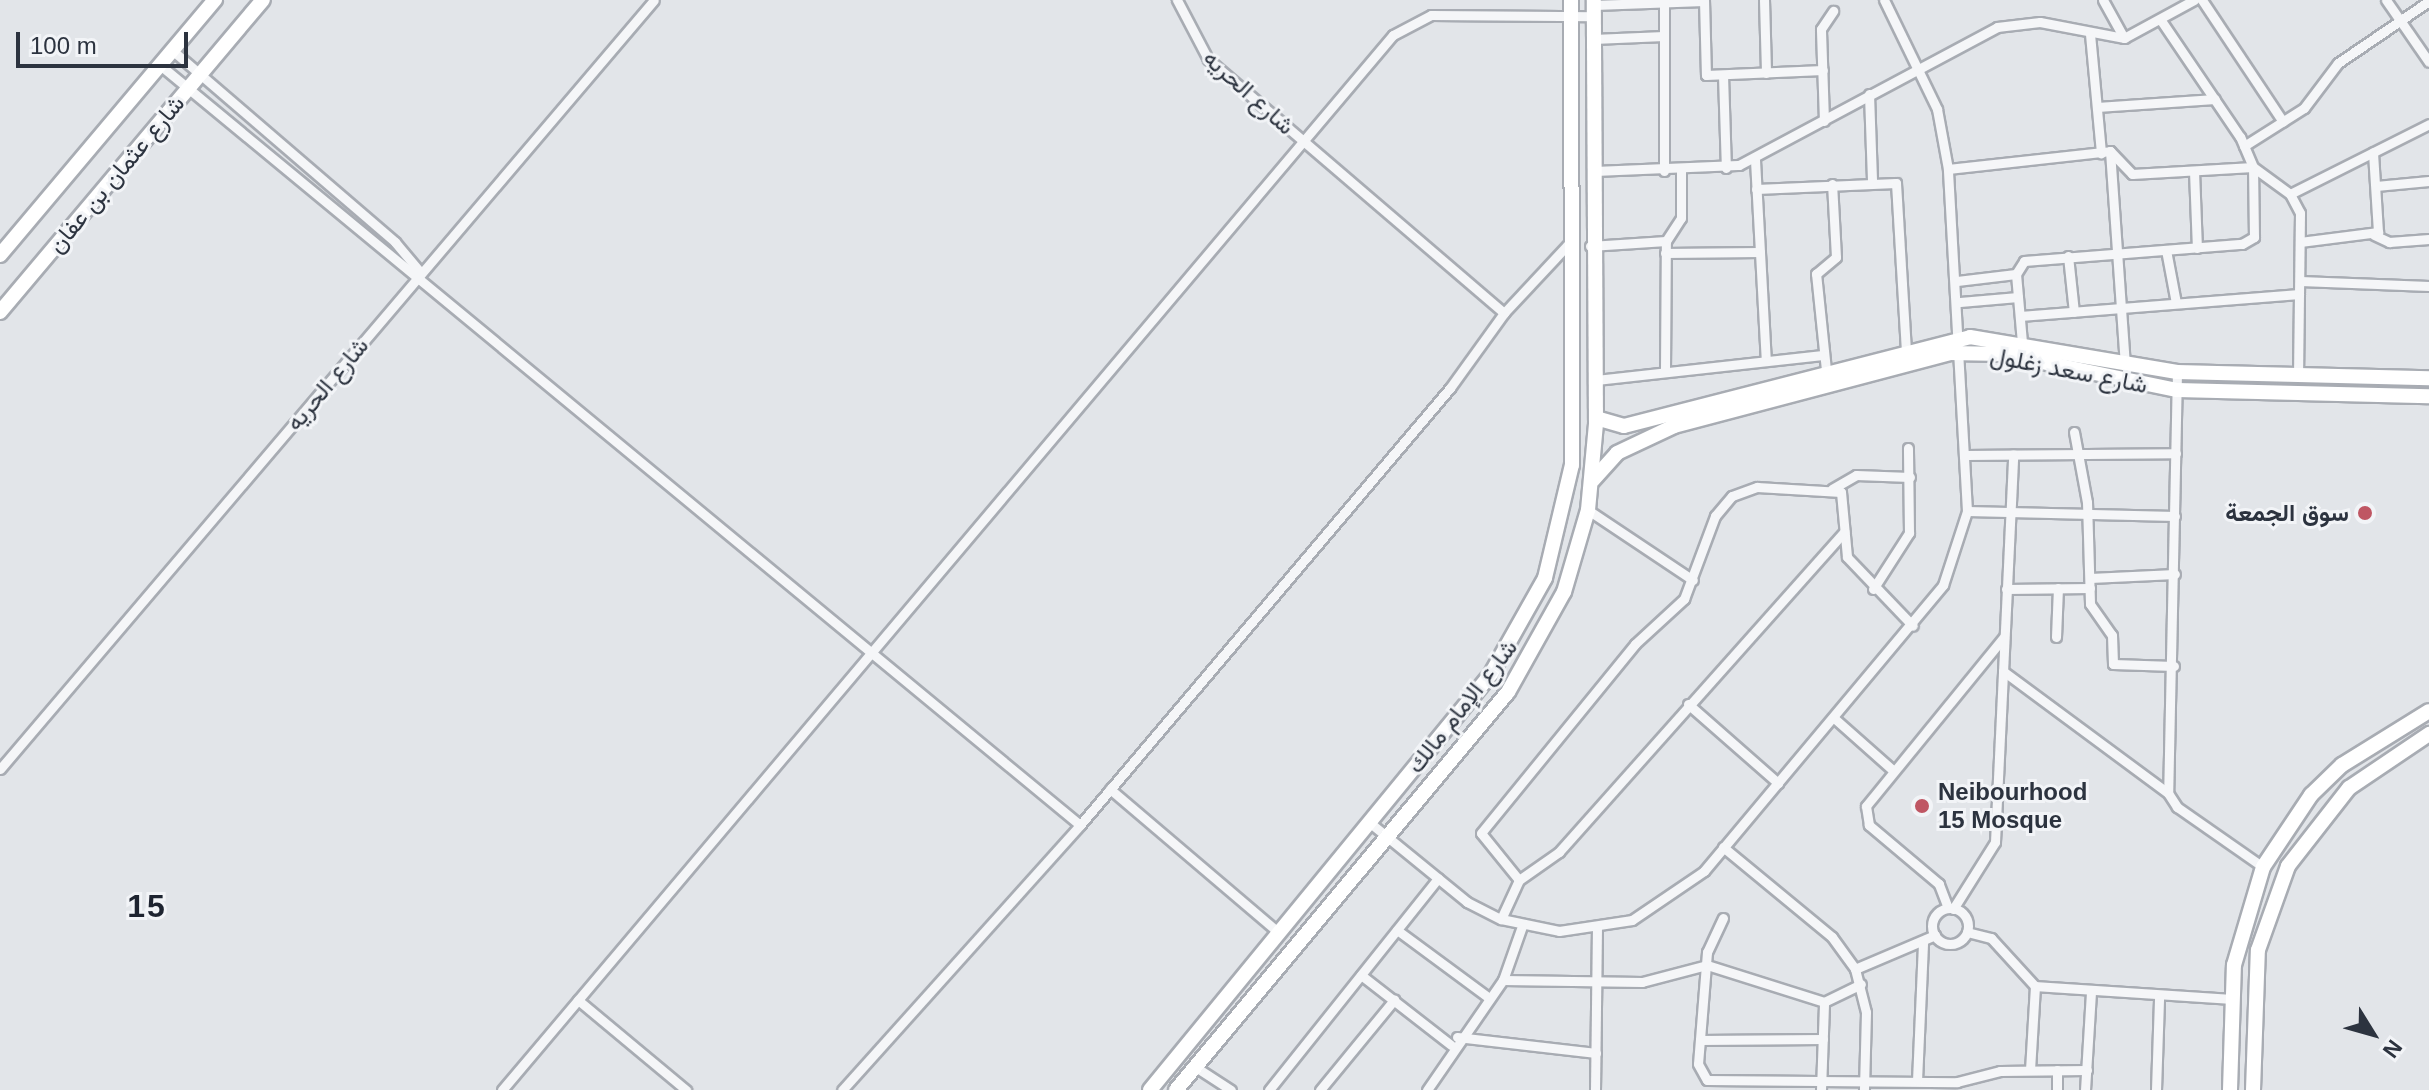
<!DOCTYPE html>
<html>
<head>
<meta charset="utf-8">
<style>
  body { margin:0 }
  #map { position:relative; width:2429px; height:1090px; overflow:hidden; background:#e2e5e9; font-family:Helvetica,Vazirmatn,sans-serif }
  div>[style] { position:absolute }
  .roads { filter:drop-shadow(2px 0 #a8acb3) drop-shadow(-2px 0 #a8acb3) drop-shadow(0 2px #a8acb3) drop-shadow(0 -2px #a8acb3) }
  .street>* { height:9px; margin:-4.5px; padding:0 4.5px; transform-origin:4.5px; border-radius:4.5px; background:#f5f6f8 }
  .street>.ring { margin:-4.5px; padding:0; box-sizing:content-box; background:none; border:9px solid #f5f6f8; border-radius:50% }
  .secondary>* { height:14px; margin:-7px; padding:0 7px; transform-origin:7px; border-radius:7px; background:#fff }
  .dots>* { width:22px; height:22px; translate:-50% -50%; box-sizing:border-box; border:4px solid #f2f4f7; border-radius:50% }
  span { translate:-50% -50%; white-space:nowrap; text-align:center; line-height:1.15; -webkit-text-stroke:6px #f2f4f7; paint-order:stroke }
  .street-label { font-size:24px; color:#2c333f }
  .poi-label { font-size:24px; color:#2c333f; font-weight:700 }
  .right { translate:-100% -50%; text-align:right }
  .left { translate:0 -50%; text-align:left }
  .district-label { font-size:32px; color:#1e2430; font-weight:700; letter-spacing:2px }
  .north { position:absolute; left:2333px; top:994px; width:80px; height:80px; -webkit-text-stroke:6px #f2f4f7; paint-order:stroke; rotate:127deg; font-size:22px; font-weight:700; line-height:32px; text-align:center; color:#2c333f }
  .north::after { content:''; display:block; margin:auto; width:28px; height:36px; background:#2c333f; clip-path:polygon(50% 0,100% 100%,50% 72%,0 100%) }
  .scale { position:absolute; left:16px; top:32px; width:172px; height:36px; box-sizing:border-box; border:4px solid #2c333f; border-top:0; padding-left:10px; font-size:24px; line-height:28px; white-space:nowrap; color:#2c333f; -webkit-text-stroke:6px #f2f4f7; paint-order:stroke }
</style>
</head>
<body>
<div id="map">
  <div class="roads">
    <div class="street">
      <div style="left:1664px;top:0;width:171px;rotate:90deg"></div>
      <div style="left:1704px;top:0;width:75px;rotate:88.5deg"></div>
      <div style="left:1706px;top:75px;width:117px;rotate:-2.4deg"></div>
      <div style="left:1764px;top:0;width:73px;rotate:88.4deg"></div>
      <div style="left:2103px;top:0;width:43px;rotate:61.1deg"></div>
      <div style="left:2202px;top:0;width:146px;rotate:56.4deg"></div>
      <div style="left:2386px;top:0;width:75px;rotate:55.3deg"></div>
      <div style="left:1594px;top:5px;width:110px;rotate:-2.1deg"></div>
      <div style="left:2090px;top:34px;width:120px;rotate:84.7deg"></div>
      <div style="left:1593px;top:39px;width:71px;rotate:-2.4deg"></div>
      <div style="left:172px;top:50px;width:294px;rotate:40.7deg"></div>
      <div style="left:395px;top:242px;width:40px;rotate:50deg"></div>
      <div style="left:160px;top:65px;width:1193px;rotate:39.56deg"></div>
      <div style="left:1080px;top:825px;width:356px;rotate:131.9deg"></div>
      <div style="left:1723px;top:75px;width:93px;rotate:88.2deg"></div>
      <div style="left:1869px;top:94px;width:87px;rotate:88deg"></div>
      <div style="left:2097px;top:107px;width:118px;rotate:-3.9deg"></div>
      <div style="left:1824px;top:121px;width:92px;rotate:-91.9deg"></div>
      <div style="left:1821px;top:29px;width:22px;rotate:-56deg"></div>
      <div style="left:2244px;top:146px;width:71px;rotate:-32.3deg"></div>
      <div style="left:2304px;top:108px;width:56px;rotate:-52.9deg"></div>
      <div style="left:2338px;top:63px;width:110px;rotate:-34.3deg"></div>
      <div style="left:2110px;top:151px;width:215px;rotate:86deg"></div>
      <div style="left:1755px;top:160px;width:201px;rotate:86.9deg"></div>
      <div style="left:1948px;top:169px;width:163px;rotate:-6.3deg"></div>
      <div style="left:2110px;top:151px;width:32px;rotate:46deg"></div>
      <div style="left:2132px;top:174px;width:121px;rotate:-3.3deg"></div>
      <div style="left:2253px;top:167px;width:46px;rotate:36.1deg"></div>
      <div style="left:2290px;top:194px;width:21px;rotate:62deg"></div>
      <div style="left:2300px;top:213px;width:162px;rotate:90.7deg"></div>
      <div style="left:1593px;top:171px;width:146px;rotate:-2.4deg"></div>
      <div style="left:1739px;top:165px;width:293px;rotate:-28.1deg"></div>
      <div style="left:1997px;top:27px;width:43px;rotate:-6.6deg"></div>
      <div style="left:2040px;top:22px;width:86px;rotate:10.8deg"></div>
      <div style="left:2124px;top:38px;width:80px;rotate:-28.5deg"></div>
      <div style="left:2194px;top:171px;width:77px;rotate:87.8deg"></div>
      <div style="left:2376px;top:186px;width:53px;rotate:-5.4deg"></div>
      <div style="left:1756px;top:189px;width:140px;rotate:-2.5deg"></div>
      <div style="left:1896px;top:183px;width:166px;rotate:86.6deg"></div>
      <div style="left:2290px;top:194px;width:156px;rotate:-26.7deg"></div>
      <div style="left:2374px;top:235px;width:17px;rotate:25deg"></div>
      <div style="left:2389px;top:242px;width:40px;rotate:-4.3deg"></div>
      <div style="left:2300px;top:242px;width:79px;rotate:-7.3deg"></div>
      <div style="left:2378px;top:232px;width:80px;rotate:-93.6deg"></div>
      <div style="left:1590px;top:246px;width:76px;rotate:-3.8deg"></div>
      <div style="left:2166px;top:250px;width:54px;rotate:79.3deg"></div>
      <div style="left:1665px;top:253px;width:95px;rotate:-0.6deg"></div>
      <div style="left:2068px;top:256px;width:56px;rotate:83.9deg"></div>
      <div style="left:2016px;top:274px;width:69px;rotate:85deg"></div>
      <div style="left:1957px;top:281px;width:59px;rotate:-6.8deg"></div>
      <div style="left:2016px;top:274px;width:15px;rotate:-58deg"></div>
      <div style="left:2024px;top:261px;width:219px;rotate:-4.5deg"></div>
      <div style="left:2242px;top:244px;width:14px;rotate:-30deg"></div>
      <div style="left:2254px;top:237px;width:70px;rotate:-90.8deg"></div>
      <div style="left:2253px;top:167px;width:33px;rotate:-113deg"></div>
      <div style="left:2240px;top:137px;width:139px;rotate:-124.1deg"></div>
      <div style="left:2300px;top:281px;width:129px;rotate:2.2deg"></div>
      <div style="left:1960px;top:302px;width:58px;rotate:-4.9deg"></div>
      <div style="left:1504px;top:313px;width:100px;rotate:-47deg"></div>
      <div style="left:2020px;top:316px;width:280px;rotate:-4.5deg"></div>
      <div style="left:1665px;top:370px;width:129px;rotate:-89.6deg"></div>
      <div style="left:1666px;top:241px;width:27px;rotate:-57deg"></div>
      <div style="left:1681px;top:218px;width:47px;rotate:-90deg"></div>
      <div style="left:1826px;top:370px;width:97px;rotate:-95.9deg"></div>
      <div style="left:1816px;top:274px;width:26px;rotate:-40deg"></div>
      <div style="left:1836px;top:257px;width:73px;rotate:-93.1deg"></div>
      <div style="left:2177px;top:372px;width:421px;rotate:91.2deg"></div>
      <div style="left:2168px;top:793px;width:17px;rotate:57deg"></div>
      <div style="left:2177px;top:807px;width:105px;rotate:34.9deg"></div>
      <div style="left:1596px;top:380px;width:228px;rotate:-6.3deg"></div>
      <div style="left:2074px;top:432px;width:71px;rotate:79.5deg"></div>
      <div style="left:2087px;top:502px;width:102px;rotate:88.3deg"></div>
      <div style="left:2090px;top:604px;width:38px;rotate:55deg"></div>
      <div style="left:2112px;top:635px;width:29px;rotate:88deg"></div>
      <div style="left:2113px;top:664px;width:61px;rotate:1.9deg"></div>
      <div style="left:1966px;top:455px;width:210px;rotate:-0.5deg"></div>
      <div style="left:1832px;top:489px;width:28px;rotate:-30deg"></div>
      <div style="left:1856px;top:475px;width:54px;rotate:2.1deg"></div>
      <div style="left:1588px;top:510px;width:126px;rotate:33.7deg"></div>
      <div style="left:1967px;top:511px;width:208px;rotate:1.4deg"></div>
      <div style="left:2090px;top:578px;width:85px;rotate:-2.7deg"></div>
      <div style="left:1873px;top:589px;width:67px;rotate:-57.3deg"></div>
      <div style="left:1909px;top:533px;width:85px;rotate:-90.7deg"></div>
      <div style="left:2006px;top:589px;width:84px;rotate:-0.7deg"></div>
      <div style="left:2056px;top:637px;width:49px;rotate:-87.7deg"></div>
      <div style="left:2003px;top:671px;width:205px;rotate:36.5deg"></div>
      <div style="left:1688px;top:704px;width:120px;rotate:41.3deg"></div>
      <div style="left:1834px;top:718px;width:80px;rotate:41.5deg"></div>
      <div style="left:0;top:769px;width:1009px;rotate:-49.62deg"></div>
      <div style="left:1110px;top:789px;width:219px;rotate:40.4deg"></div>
      <div style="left:1369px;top:822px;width:127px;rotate:39.2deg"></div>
      <div style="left:1467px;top:902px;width:38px;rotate:27deg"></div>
      <div style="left:1501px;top:919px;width:59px;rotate:11.7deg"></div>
      <div style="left:1559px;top:931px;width:74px;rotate:-8.6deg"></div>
      <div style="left:1632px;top:920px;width:87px;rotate:-34.2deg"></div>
      <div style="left:1704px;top:871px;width:373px;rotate:-50.1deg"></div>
      <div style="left:1943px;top:585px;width:78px;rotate:-72deg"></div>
      <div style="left:1967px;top:511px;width:343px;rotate:-93.2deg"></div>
      <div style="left:1948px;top:169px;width:61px;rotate:-100.4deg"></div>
      <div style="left:1937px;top:109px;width:121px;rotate:-115.9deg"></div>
      <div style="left:1080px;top:825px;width:573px;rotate:-49.75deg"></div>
      <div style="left:1450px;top:388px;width:92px;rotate:-54.2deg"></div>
      <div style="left:1504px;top:313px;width:390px;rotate:-139.4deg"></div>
      <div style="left:1208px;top:59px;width:67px;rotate:-117.7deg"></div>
      <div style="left:1723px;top:847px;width:141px;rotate:39.5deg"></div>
      <div style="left:1832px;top:937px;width:39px;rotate:54deg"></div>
      <div style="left:1855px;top:969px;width:44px;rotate:75.7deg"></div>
      <div style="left:1866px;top:1012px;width:78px;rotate:91.5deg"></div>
      <div style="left:1519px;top:880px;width:60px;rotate:-129deg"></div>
      <div style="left:1481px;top:833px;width:244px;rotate:-50.8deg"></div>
      <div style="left:1635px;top:644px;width:67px;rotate:-42.6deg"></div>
      <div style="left:1684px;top:599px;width:89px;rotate:-69.5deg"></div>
      <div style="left:1715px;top:516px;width:26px;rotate:-50deg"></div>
      <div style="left:1732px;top:496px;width:27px;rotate:-20deg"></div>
      <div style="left:1757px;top:487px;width:84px;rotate:3.4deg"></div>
      <div style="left:1841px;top:492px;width:65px;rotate:84.7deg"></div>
      <div style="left:1847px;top:557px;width:95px;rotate:46.3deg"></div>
      <div style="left:1948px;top:908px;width:26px;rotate:-111deg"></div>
      <div style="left:1939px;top:884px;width:92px;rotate:-139.9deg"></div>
      <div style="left:1869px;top:825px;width:19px;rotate:-99deg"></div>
      <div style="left:1866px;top:806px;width:218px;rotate:-50.8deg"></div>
      <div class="ring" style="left:1932px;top:908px;width:27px;height:27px"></div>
      <div style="left:1953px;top:909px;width:79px;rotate:-57.9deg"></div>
      <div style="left:1995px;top:842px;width:388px;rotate:-87.3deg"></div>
      <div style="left:1723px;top:918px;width:38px;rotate:115deg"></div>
      <div style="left:1707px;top:952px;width:112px;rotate:94.6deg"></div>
      <div style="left:1698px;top:1064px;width:18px;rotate:61deg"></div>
      <div style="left:1707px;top:1080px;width:250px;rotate:0.5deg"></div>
      <div style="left:1957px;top:1082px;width:44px;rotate:-14.3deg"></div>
      <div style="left:2000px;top:1071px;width:87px;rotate:-0.7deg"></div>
      <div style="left:1501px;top:919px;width:43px;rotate:-65.2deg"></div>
      <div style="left:1519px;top:880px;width:49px;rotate:-35deg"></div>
      <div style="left:1559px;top:852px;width:429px;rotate:-48.3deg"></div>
      <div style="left:1397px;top:930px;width:113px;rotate:36.4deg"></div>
      <div style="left:1967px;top:932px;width:25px;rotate:14deg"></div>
      <div style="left:1991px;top:938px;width:65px;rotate:47.5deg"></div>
      <div style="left:2035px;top:986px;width:197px;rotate:3.8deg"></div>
      <div style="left:1855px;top:969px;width:87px;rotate:-23deg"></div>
      <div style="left:1361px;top:975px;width:114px;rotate:37.9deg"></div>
      <div style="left:1503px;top:980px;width:139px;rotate:0.8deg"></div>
      <div style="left:1642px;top:982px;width:67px;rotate:-14.7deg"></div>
      <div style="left:1707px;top:965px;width:123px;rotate:17.5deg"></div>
      <div style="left:1824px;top:1002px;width:41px;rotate:-25.9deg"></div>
      <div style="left:578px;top:1000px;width:141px;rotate:39.8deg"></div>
      <div style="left:1457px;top:1037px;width:140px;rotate:6.6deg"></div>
      <div style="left:1700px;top:1040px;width:123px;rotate:-0.5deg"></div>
      <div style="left:1194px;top:1066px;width:44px;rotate:33deg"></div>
      <div style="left:2030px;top:1070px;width:84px;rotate:-86.6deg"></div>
      <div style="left:1917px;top:1081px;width:139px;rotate:-87.5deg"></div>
      <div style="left:502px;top:1090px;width:1381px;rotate:-49.82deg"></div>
      <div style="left:1393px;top:35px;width:43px;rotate:-27.8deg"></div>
      <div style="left:1431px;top:15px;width:162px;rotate:0.4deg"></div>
      <div style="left:1269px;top:1090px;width:271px;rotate:-51.4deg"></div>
      <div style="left:1320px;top:1090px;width:117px;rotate:-50.6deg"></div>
      <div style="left:1427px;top:1090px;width:134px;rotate:-55.4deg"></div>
      <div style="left:1503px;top:980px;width:57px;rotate:-70.6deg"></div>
      <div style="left:1595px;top:1090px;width:161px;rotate:-89.3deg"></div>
      <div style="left:1821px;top:1090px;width:88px;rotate:-88deg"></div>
      <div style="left:2057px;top:1090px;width:20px;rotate:-90deg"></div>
      <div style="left:2085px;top:1090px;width:99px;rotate:-86.5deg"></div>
      <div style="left:2156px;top:1090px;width:92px;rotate:-88.1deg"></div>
    </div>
    <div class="secondary">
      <div style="left:0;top:255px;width:334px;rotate:-49.9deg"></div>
      <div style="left:0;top:312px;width:408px;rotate:-49.9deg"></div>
      <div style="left:1596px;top:418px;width:29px;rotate:16deg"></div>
      <div style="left:1624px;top:426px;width:357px;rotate:-14.4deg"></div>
      <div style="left:1970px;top:337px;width:210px;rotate:9.6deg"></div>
      <div style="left:2177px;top:372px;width:252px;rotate:1.4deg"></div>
      <div style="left:1593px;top:480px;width:36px;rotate:-48deg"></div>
      <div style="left:1617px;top:453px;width:63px;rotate:-25.3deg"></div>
      <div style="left:1674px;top:426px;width:285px;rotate:-14.8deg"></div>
      <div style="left:1950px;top:353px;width:53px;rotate:1.1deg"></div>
      <div style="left:2003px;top:354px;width:178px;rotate:11.7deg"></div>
      <div style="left:2177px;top:390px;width:252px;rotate:1.4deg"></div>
      <div style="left:1150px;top:1090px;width:538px;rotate:-50.66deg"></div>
      <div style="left:1491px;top:674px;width:110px;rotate:-60.6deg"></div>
      <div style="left:1545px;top:578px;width:116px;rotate:-76.6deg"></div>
      <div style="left:1572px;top:465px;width:465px;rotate:-90.1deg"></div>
      <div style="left:1176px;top:1090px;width:518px;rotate:-50.17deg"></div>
      <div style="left:1508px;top:692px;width:115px;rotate:-60.8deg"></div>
      <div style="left:1564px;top:592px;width:85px;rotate:-73.7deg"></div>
      <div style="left:1588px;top:510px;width:86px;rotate:-84.7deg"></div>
      <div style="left:1596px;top:424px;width:424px;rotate:-90.3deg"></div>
      <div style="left:2230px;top:1090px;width:125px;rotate:-88.2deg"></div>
      <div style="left:2234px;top:965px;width:102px;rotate:-73.5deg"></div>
      <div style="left:2263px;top:867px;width:87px;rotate:-56.3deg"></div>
      <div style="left:2311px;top:795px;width:43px;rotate:-44.1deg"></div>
      <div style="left:2342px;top:765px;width:102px;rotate:-31.8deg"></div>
      <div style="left:2253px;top:1090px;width:140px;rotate:-88deg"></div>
      <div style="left:2258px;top:950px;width:89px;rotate:-70.3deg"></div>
      <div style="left:2288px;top:866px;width:99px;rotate:-52deg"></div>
      <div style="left:2349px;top:788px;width:97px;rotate:-34deg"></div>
    </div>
  </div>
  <div class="dots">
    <div style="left:2365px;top:513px;background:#bf5663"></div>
    <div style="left:1922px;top:806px;background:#bf5663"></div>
  </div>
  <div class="street-label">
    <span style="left:1249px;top:92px;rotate:42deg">شارع الحريه</span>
    <span style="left:116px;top:174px;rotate:-50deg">شارع عثمان بن عفان</span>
    <span style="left:2069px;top:370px;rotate:11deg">شارع سعد زغلول</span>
    <span style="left:327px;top:384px;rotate:-50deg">شارع الحريه</span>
    <span style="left:1462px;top:706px;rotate:-52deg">شارع الإمام مالك</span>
  </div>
  <div class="poi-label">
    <span class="right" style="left:2349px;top:513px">سوق الجمعة</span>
    <span class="left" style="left:1938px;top:806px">Neibourhood<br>15 Mosque</span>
  </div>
  <div class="district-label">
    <span style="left:147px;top:906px">15</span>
  </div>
  <div class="north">N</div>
  <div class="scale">100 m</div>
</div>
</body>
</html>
